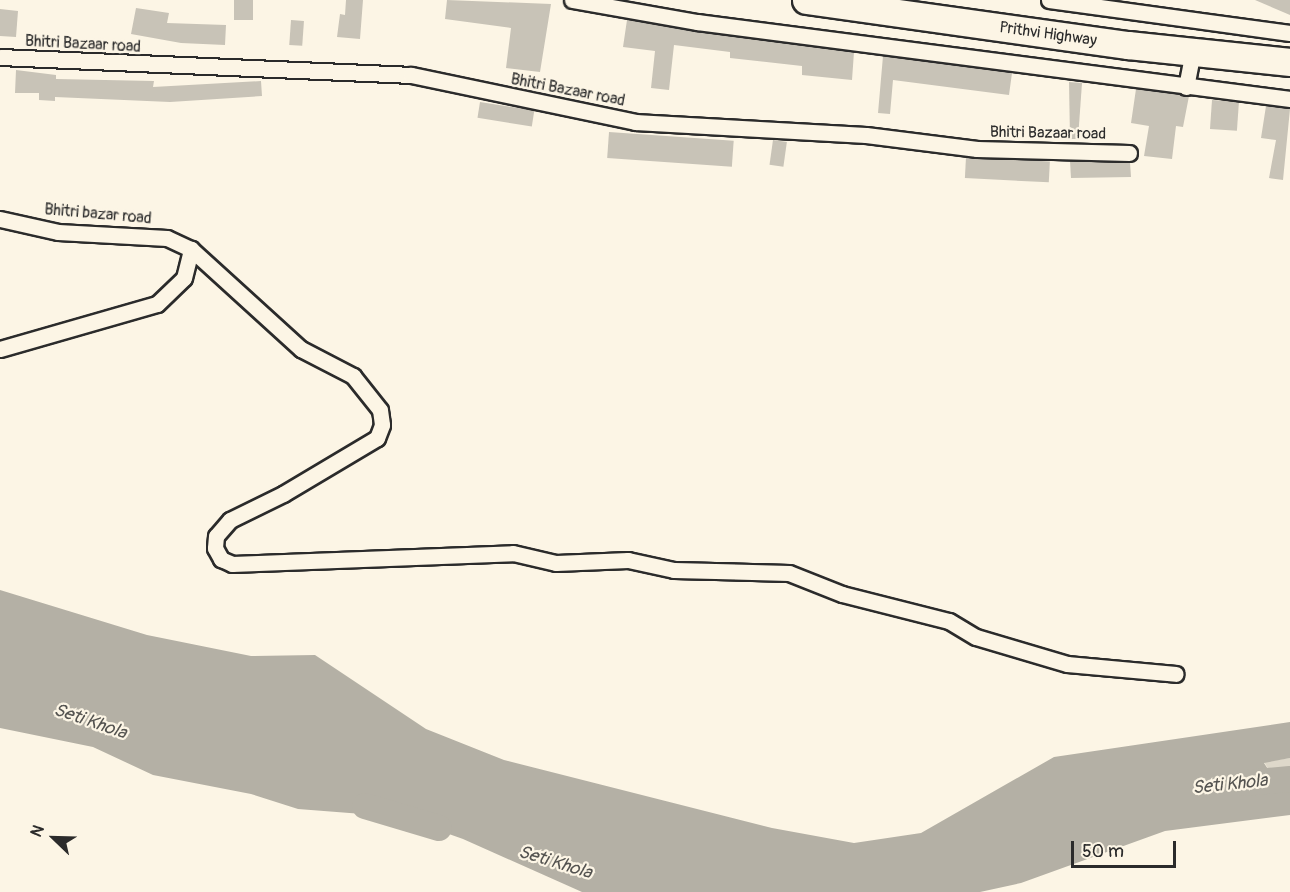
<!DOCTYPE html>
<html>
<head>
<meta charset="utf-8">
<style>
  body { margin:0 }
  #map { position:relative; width:1290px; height:892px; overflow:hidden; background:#fcf5e5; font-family:Pangolin,sans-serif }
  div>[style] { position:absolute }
  .green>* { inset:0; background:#ded8ca }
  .water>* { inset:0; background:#b4b0a5 }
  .river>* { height:26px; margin:-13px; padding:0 13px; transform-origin:13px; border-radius:13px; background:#b4b0a5 }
  .building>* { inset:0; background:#c8c3b7; transform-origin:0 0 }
  .roads { filter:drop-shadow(2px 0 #2b2b2b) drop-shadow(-2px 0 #2b2b2b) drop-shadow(0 2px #2b2b2b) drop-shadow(0 -2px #2b2b2b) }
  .street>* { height:15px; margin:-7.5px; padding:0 7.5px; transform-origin:7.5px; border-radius:7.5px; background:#fcf5e5 }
  .highway>* { height:27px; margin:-13.5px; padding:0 13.5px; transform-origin:13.5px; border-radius:13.5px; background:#fcf5e5 }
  span { translate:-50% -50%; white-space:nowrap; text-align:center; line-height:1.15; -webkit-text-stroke:4.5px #fcf5e5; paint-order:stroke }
  .street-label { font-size:16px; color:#2b2b2b }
  .water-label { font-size:18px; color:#545350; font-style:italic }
  .north { position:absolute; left:24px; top:808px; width:60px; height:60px; -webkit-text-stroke:4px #fcf5e5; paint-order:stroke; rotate:293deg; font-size:16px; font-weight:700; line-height:24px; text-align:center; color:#2b2b2b }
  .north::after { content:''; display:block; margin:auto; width:21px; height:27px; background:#2b2b2b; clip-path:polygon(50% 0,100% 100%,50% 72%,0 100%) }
  .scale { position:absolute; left:1071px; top:841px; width:105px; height:27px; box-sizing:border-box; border:3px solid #2b2b2b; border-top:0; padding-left:8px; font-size:18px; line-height:21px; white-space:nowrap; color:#2b2b2b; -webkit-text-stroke:4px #fcf5e5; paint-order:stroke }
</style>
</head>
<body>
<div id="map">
  <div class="green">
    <div style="clip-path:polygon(1290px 758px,1290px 782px,1275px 780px,1264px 762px)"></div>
  </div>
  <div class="water">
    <div style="clip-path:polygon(0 590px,147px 635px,251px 656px,315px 655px,426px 729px,504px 760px,772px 828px,854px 843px,921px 833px,1054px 757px,1290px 722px,1290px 758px,1264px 763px,1275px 780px,1290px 782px,1290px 815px,1165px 831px,1021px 883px,980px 892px,582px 892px,463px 839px,401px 817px,298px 809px,251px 794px,153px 775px,93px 747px,0 728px)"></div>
  </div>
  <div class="river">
    <div style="left:1244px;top:783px;width:46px;rotate:-5deg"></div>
    <div style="left:365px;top:806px;width:77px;rotate:16.6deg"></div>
  </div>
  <div class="building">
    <div style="left:234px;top:0;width:19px;height:20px"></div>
    <div style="clip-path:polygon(346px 0,363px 0,360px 39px,337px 37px,340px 14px,345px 15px)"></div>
    <div style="clip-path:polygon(447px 0,551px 4px,540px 72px,506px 68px,511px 28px,445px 19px)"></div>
    <div style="clip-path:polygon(1255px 0,1290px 0,1290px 15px)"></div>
    <div style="clip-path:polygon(136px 8px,169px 13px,167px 23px,226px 25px,225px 45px,181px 43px,131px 34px)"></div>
    <div style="clip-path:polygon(0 9px,18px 11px,16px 37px,0 36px)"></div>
    <div style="left:291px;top:20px;width:13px;height:25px;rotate:4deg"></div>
    <div style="clip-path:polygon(627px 20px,854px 52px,852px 80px,802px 75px,802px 66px,730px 58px,730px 52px,674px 45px,669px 90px,651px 88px,655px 51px,623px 47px)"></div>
    <div style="clip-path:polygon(883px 56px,1012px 73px,1009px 95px,893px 80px,890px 114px,878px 113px)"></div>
    <div style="clip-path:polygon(16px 70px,56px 75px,56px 79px,154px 81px,153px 87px,261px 81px,262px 96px,170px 102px,55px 97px,55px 101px,39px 100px,39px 93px,15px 93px)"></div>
    <div style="clip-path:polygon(1069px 82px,1082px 83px,1078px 139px,1070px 139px)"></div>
    <div style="clip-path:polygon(1136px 89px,1189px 96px,1183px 127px,1176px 126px,1172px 159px,1144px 156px,1149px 126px,1131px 123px)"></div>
    <div style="left:1212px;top:100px;width:27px;height:29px;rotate:4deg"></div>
    <div style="left:480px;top:102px;width:55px;height:16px;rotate:9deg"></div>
    <div style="clip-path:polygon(1266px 106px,1290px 109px,1283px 180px,1269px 178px,1276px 140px,1261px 138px)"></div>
    <div style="left:609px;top:132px;width:125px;height:26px;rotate:4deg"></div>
    <div style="left:773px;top:140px;width:14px;height:25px;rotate:8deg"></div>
    <div style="left:966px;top:157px;width:84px;height:21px;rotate:3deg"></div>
    <div style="clip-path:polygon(1070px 161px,1130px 162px,1131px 177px,1071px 178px)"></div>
  </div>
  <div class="roads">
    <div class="street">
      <div style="left:572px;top:0;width:127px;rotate:10deg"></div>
      <div style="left:697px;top:22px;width:598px;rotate:7.4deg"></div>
      <div style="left:1049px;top:0;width:243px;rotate:7.8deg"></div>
      <div style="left:0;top:57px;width:411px;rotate:2.5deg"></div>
      <div style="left:411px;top:75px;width:229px;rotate:11.8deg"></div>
      <div style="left:635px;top:122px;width:231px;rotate:3.2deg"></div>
      <div style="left:866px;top:135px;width:112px;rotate:7.2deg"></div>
      <div style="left:977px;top:149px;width:152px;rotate:1.5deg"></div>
      <div style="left:1186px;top:87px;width:36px;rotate:-79deg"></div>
      <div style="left:0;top:219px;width:59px;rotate:12.6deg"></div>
      <div style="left:58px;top:232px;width:109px;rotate:3.2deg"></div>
      <div style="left:167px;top:238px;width:26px;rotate:25deg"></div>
      <div style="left:0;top:349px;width:163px;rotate:-16deg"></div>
      <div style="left:157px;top:304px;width:37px;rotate:-44deg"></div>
      <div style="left:184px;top:278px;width:30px;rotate:-76deg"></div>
      <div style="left:191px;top:249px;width:149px;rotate:42.3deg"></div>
      <div style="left:301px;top:349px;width:59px;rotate:27.4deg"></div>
      <div style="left:353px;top:376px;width:43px;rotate:51.5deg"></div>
      <div style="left:380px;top:410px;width:15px;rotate:82deg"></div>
      <div style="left:382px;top:425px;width:14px;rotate:111deg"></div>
      <div style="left:377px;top:438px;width:109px;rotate:149.2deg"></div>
      <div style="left:283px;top:494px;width:59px;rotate:153.9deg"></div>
      <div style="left:230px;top:520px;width:21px;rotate:131deg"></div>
      <div style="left:216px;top:536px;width:12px;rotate:95deg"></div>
      <div style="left:215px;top:548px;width:13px;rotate:61deg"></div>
      <div style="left:221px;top:559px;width:12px;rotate:24deg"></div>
      <div style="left:232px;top:564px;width:281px;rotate:-2.2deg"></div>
      <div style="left:513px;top:553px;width:44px;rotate:13.1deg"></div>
      <div style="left:556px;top:563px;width:72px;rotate:-2.4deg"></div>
      <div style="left:628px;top:560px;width:47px;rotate:12.3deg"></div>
      <div style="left:674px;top:570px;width:115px;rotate:1.5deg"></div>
      <div style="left:789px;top:573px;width:57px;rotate:21.6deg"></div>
      <div style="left:842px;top:594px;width:110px;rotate:14.2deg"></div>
      <div style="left:949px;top:621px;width:31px;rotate:31deg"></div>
      <div style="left:976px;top:637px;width:95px;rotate:16.5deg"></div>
      <div style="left:1067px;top:664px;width:109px;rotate:5.2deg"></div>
    </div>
    <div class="highway">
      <div style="left:806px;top:0;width:325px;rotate:8deg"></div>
      <div style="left:1128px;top:45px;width:163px;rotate:6deg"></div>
    </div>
  </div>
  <div class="street-label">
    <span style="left:1048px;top:34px;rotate:8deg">Prithvi Highway</span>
    <span style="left:83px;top:44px;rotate:3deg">Bhitri Bazaar road</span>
    <span style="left:568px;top:90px;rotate:11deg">Bhitri Bazaar road</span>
    <span style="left:1048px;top:133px;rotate:1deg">Bhitri Bazaar road</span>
    <span style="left:98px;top:214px;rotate:5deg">Bhitri bazar road</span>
  </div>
  <div class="water-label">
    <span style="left:90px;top:722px;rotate:19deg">Seti Khola</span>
    <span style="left:1230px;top:785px;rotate:-6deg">Seti Khola</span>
    <span style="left:555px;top:863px;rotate:17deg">Seti Khola</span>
  </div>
  <div class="north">N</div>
  <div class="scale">50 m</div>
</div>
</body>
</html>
